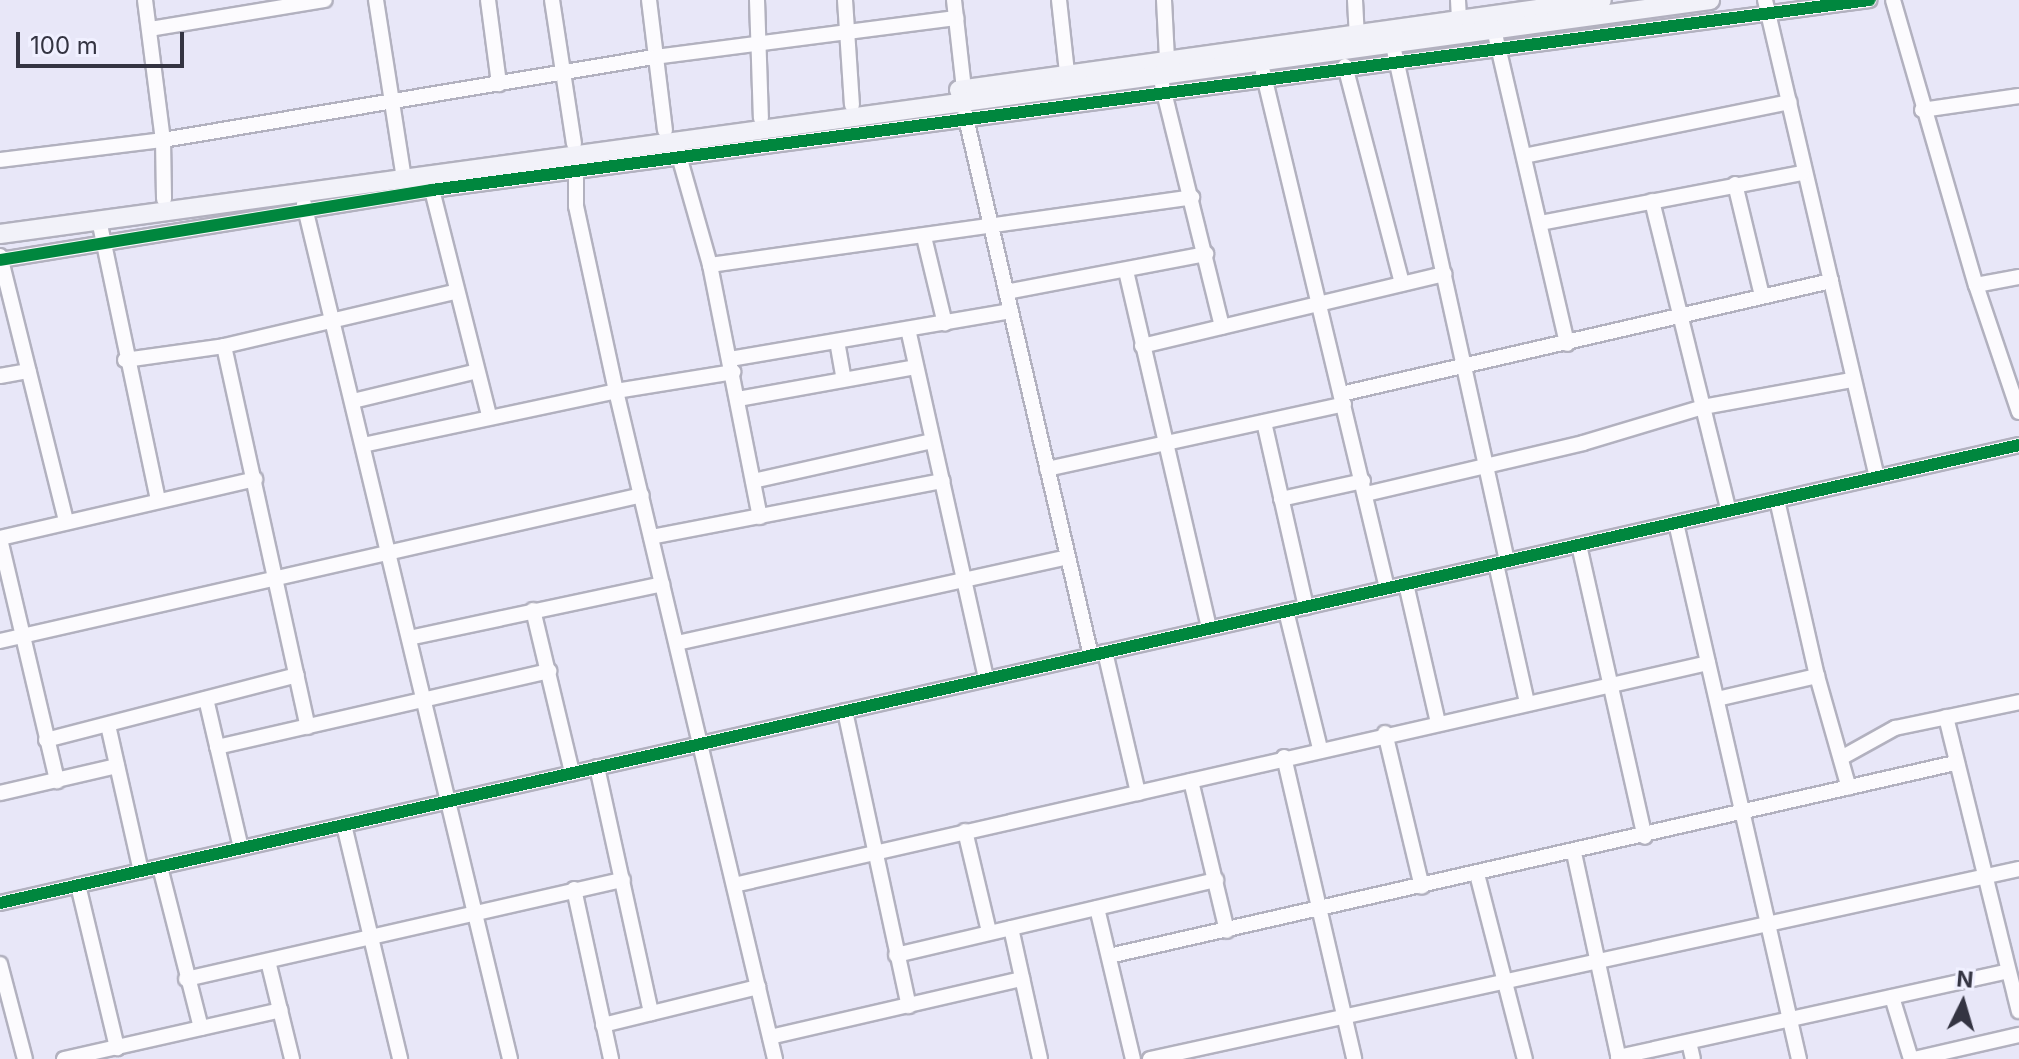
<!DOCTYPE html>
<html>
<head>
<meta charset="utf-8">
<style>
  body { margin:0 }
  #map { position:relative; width:2019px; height:1059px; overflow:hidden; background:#e8e7f8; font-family:Inter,sans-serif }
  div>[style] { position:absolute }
  .roads { filter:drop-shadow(2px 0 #b2b1bf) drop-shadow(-2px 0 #b2b1bf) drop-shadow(0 2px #b2b1bf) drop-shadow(0 -2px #b2b1bf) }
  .minor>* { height:14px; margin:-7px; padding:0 7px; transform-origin:7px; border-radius:7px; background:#fcfbfe }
  .major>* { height:18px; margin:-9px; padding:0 9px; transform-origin:9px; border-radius:9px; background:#f2f2f9 }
  .cycleway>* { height:12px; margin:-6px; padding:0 6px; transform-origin:6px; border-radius:6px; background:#00873e }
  span { translate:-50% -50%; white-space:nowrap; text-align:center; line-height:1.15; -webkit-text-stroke:6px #f0f0ff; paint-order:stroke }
  .north { position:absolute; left:1923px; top:963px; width:80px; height:80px; -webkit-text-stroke:6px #f0f0ff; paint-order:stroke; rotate:5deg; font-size:22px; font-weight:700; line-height:32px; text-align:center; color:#343442 }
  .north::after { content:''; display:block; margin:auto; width:28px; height:36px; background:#343442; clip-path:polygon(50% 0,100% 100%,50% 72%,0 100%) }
  .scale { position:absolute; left:16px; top:32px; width:168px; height:36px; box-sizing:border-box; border:4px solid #343442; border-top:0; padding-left:10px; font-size:24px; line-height:28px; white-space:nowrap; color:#343442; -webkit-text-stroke:6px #f0f0ff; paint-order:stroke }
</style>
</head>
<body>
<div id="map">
  <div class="roads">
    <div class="minor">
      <div style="left:145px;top:0;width:141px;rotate:82.7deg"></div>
      <div style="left:163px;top:140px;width:59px;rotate:89deg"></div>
      <div style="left:376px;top:0;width:181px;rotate:81.1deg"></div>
      <div style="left:488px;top:0;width:85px;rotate:82.5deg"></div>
      <div style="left:552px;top:0;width:145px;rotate:81.3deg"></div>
      <div style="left:649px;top:0;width:131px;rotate:83deg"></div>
      <div style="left:757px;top:0;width:118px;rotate:88.1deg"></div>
      <div style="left:845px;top:0;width:105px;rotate:86.2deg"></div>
      <div style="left:954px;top:0;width:90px;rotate:83.6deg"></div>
      <div style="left:1059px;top:0;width:73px;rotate:83.7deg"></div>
      <div style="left:1164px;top:0;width:60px;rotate:87.1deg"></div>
      <div style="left:1355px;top:0;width:33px;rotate:87deg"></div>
      <div style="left:1458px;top:0;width:19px;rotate:87deg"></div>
      <div style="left:1765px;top:0;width:490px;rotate:76.8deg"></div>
      <div style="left:1893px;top:0;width:297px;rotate:73.8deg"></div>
      <div style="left:1976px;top:285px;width:134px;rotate:71.3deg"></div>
      <div style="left:150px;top:29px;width:177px;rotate:-9.4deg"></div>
      <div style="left:1496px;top:38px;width:314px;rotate:76.9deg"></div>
      <div style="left:1394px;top:50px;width:523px;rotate:77.53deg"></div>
      <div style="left:1345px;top:66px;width:225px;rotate:75.3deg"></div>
      <div style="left:1263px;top:72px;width:531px;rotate:76.49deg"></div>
      <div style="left:1162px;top:84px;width:250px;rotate:76.1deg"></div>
      <div style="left:1922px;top:110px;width:98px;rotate:-8.2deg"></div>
      <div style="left:965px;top:114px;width:556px;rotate:76.91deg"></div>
      <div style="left:677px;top:149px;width:121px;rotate:74.1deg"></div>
      <div style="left:710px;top:265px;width:257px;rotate:78.8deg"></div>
      <div style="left:1524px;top:156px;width:271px;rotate:-11.5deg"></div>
      <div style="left:0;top:160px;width:164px;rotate:-7deg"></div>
      <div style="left:163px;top:140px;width:499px;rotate:-9.6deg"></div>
      <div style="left:655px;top:57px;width:304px;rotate:-7.4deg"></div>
      <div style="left:576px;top:162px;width:44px;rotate:90deg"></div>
      <div style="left:576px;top:206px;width:189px;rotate:77.8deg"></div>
      <div style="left:616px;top:391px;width:687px;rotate:76.61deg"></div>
      <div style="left:1735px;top:184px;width:115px;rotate:76.4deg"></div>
      <div style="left:432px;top:190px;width:233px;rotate:75.8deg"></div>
      <div style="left:1652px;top:201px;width:319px;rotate:76.1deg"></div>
      <div style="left:304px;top:204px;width:879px;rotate:76.45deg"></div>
      <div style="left:99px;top:220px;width:285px;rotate:78.1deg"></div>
      <div style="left:1540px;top:223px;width:267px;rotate:-10.8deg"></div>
      <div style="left:924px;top:237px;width:89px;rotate:76.4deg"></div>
      <div style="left:0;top:256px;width:273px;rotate:76deg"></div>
      <div style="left:0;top:260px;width:438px;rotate:-9.2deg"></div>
      <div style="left:432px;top:190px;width:1450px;rotate:-7.53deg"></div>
      <div style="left:710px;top:265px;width:487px;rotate:-8deg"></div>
      <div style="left:1126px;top:271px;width:367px;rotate:76.9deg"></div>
      <div style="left:1976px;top:285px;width:44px;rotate:-10.5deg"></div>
      <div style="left:1006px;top:292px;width:204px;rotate:-10.8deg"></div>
      <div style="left:908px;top:329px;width:359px;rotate:77.4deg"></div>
      <div style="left:837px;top:341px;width:39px;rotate:80deg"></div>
      <div style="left:224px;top:346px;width:390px;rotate:77.6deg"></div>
      <div style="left:1142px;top:346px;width:311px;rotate:-13.4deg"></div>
      <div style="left:730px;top:359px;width:285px;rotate:-9.7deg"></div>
      <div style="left:125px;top:360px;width:100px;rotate:-8deg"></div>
      <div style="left:224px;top:346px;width:237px;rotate:-13.2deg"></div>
      <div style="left:0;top:376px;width:29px;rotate:-10deg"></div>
      <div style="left:1341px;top:394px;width:503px;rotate:-12.99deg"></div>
      <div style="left:738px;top:399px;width:180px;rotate:-10.2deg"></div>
      <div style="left:353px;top:401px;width:124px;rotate:-13.5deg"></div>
      <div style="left:1264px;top:422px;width:190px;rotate:77.2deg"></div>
      <div style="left:363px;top:445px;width:259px;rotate:-12deg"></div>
      <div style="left:616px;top:391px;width:119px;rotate:-9.2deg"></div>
      <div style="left:1047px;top:469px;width:304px;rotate:-12.3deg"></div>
      <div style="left:753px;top:481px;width:183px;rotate:-12.6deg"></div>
      <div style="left:1366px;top:494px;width:223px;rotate:-13.2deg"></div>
      <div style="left:1583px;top:443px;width:125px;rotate:-16.7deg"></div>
      <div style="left:1703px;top:407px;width:151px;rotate:-10.3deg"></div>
      <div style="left:1281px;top:499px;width:84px;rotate:-12.4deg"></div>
      <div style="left:1777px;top:500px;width:180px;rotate:77.2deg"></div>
      <div style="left:1817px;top:676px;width:116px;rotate:74.1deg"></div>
      <div style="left:1676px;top:523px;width:550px;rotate:77.08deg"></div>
      <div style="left:651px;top:537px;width:297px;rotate:-10.9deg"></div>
      <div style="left:0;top:538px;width:262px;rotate:-13deg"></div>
      <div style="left:0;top:539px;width:249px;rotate:76.7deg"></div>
      <div style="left:1579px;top:545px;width:299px;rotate:77.3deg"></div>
      <div style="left:1496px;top:564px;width:142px;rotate:77.4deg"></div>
      <div style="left:1406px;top:584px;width:143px;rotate:77deg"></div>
      <div style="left:533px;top:610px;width:168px;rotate:76.5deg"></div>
      <div style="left:1286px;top:611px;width:141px;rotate:76.1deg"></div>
      <div style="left:409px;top:638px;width:259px;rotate:-12deg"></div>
      <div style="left:0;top:641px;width:658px;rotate:-12.81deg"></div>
      <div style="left:677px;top:643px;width:400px;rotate:-12.4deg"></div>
      <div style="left:1105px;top:652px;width:145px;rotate:76.8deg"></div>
      <div style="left:206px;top:699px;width:153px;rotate:76.8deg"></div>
      <div style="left:1717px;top:699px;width:103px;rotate:-13deg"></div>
      <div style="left:845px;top:711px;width:302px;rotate:77.8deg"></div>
      <div style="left:1946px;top:717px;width:303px;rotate:76.1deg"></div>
      <div style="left:108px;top:725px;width:150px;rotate:77.3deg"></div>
      <div style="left:1385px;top:733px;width:158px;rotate:76.5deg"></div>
      <div style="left:46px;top:740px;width:259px;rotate:-14.5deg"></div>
      <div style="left:217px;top:747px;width:341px;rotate:-12.9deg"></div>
      <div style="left:1284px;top:757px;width:310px;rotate:76.9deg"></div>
      <div style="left:1841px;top:758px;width:62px;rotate:-29.1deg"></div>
      <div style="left:1895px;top:728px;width:127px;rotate:-11.8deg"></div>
      <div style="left:597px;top:767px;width:252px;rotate:77.6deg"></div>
      <div style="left:1191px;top:781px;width:154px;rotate:76.5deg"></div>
      <div style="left:0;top:793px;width:120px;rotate:-13deg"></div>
      <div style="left:344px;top:825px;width:241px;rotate:76.5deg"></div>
      <div style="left:965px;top:831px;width:104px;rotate:76.6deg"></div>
      <div style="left:1574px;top:853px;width:211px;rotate:77.7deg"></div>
      <div style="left:160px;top:867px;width:166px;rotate:75.7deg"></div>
      <div style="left:1477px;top:874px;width:191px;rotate:75.5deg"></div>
      <div style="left:78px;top:885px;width:168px;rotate:76.5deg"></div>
      <div style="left:734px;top:885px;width:999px;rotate:-12.84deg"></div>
      <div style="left:574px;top:889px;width:174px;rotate:77.7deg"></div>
      <div style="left:0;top:903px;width:2070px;rotate:-12.78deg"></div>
      <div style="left:1097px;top:908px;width:155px;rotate:76.6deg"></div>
      <div style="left:1011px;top:928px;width:134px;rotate:77.5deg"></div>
      <div style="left:896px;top:955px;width:329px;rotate:-13.2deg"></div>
      <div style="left:1109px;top:956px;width:868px;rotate:-12.85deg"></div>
      <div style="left:268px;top:961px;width:101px;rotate:76.2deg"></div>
      <div style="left:0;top:964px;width:98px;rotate:75.3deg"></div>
      <div style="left:186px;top:979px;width:448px;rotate:-12.8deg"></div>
      <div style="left:1892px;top:997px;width:65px;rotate:73deg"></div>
      <div style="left:603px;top:1025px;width:160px;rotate:-13.8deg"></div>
      <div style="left:770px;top:1037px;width:259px;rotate:-13deg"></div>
      <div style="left:1689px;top:1042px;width:17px;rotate:77deg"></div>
      <div style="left:1618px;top:1057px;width:397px;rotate:-12.4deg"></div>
      <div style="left:64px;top:1059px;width:222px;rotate:-12.7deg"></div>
      <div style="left:1150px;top:1059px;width:890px;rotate:-12.33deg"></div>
      <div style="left:1914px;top:1059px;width:108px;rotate:-12.9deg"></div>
    </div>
    <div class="major">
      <div style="left:959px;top:90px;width:649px;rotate:-7.97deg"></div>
      <div style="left:0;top:234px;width:1726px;rotate:-7.79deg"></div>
    </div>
  </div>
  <div class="cycleway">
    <div style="left:0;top:260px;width:438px;rotate:-9.2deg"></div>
    <div style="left:432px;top:190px;width:1450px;rotate:-7.53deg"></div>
    <div style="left:0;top:903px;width:2070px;rotate:-12.78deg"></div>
  </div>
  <div class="north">N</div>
  <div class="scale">100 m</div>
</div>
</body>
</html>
